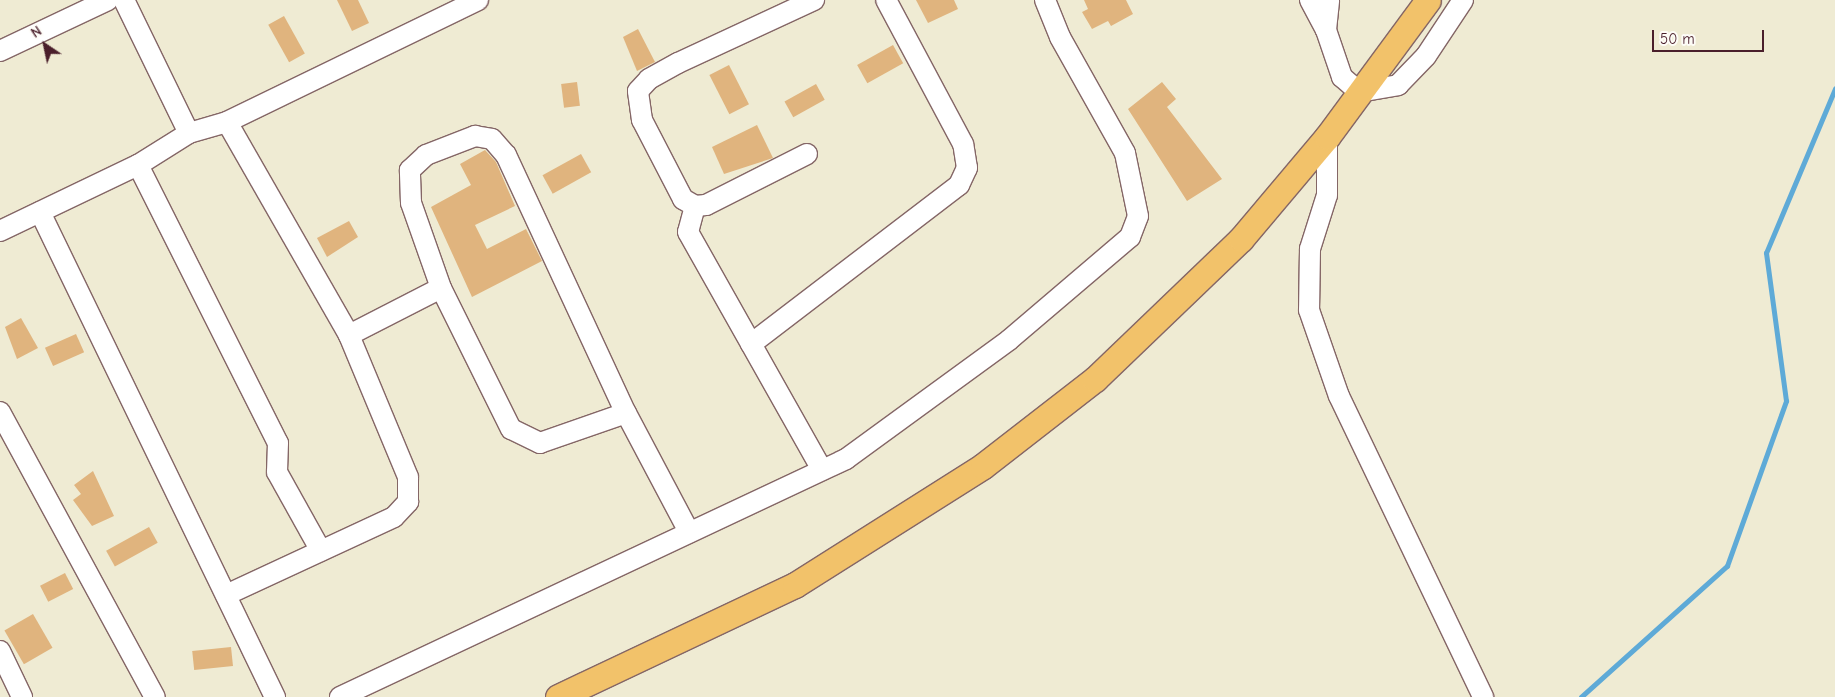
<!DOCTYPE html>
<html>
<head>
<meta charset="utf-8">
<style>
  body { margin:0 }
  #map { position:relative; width:1835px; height:697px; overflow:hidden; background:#efebd3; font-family:"Comic Neue",sans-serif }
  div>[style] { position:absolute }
  .stream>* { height:4.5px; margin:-2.25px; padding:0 2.25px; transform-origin:2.25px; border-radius:2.25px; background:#5eaad7 }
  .building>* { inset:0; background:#e0b47e; transform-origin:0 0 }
  .roads { filter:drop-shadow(1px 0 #846666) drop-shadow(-1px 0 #846666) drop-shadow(0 1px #846666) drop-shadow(0 -1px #846666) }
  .minor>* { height:20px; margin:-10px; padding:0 10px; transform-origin:10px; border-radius:10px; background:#fff }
  .major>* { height:25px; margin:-12.5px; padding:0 12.5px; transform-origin:12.5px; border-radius:12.5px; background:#f2c26a }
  span { translate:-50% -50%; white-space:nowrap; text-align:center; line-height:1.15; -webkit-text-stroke:4.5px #fdfcf7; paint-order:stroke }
  .north { position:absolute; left:20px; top:20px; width:50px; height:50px; -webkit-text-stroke:4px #fdfcf7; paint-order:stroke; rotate:326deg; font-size:14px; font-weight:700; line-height:20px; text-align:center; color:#4a1f2b }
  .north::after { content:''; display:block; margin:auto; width:18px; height:22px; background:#4a1f2b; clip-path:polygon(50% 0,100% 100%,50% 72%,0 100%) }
  .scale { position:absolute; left:1652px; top:30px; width:112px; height:22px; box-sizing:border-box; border:2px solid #4a1f2b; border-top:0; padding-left:6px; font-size:15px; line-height:18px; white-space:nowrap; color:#4a1f2b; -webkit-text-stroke:4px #fdfcf7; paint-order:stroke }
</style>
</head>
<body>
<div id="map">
  <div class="stream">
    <div style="left:1581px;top:697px;width:196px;rotate:-41.9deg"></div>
    <div style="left:1727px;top:566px;width:175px;rotate:-70.3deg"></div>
    <div style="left:1786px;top:401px;width:149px;rotate:-97.7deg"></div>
    <div style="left:1766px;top:253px;width:178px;rotate:-67.2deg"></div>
  </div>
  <div class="building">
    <div style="clip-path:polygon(337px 0,358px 0,369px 23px,352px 31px)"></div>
    <div style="clip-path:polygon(916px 0,954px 0,958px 9px,928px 23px)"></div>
    <div style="clip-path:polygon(1084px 0,1126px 0,1133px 14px,1111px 26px,1108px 21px,1092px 29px,1082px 12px,1088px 9px)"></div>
    <div style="left:284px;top:16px;width:43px;height:18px;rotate:61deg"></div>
    <div style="clip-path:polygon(638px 29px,655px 62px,637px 71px,623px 37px)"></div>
    <div style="left:893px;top:45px;width:21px;height:41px;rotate:61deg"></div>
    <div style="left:729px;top:65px;width:44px;height:22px;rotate:63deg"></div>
    <div style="left:577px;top:82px;width:24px;height:16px;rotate:83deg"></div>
    <div style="clip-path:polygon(1162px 82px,1176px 99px,1167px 107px,1222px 179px,1187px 201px,1128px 109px)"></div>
    <div style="left:816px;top:84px;width:18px;height:36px;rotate:61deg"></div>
    <div style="clip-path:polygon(757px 125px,773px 158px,724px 174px,712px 147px)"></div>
    <div style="clip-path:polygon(485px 150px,496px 162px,515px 206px,475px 225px,487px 249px,526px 229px,542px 261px,472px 297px,431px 207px,471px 185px,460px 164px)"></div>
    <div style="left:581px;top:154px;width:21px;height:44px;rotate:61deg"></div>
    <div style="clip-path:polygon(349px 221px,358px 237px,327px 257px,317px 238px)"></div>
    <div style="clip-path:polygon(21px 318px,38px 348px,17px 359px,5px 327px)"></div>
    <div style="left:76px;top:334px;width:20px;height:34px;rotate:66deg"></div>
    <div style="clip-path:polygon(93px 471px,114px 516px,92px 526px,73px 500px,81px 494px,74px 485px)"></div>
    <div style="left:149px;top:527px;width:18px;height:49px;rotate:61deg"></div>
    <div style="left:65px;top:573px;width:18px;height:28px;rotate:63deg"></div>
    <div style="left:33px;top:614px;width:39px;height:33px;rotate:60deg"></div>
    <div style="left:231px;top:647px;width:19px;height:39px;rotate:84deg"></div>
  </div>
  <div class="roads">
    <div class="minor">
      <div style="left:124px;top:0;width:148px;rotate:64deg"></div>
      <div style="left:1310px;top:0;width:34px;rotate:62deg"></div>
      <div style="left:1326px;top:30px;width:50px;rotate:71.2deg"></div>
      <div style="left:1342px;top:77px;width:23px;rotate:41deg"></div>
      <div style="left:1359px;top:92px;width:40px;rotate:-10deg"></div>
      <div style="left:1398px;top:85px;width:40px;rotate:-46deg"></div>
      <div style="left:1426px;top:56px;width:67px;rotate:-56.5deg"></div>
      <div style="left:1326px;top:30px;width:30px;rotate:-84deg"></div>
      <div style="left:0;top:51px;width:119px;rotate:-25.3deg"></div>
      <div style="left:1327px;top:137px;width:58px;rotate:90deg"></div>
      <div style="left:1327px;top:195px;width:57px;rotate:107.5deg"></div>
      <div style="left:1310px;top:249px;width:61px;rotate:90.9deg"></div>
      <div style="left:1309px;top:310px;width:91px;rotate:70.8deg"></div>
      <div style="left:1339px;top:396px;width:334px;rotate:64.4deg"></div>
      <div style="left:807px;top:154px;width:113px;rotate:153.2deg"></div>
      <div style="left:706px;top:205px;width:11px;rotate:175deg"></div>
      <div style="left:695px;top:206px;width:14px;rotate:-150deg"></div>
      <div style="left:683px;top:199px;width:89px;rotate:-117.4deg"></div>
      <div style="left:642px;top:120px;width:29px;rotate:-98deg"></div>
      <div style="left:638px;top:91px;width:16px;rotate:-47deg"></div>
      <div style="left:649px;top:79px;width:33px;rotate:-29deg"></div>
      <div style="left:678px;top:63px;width:150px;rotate:-24.9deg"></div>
      <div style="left:138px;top:165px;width:311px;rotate:63.3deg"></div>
      <div style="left:278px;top:443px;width:29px;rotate:92deg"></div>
      <div style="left:277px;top:472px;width:90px;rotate:60.9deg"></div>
      <div style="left:695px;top:206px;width:27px;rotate:105deg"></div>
      <div style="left:688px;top:232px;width:273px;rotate:60.6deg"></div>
      <div style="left:40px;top:212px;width:539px;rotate:64.15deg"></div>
      <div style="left:0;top:231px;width:153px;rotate:-25.6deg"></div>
      <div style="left:138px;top:165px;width:60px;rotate:-32.1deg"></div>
      <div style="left:189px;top:133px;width:40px;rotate:-16deg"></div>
      <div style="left:227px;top:122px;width:279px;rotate:-25.9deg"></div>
      <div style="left:349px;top:335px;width:103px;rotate:-27.1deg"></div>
      <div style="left:751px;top:344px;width:262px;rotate:-37.4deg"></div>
      <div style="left:959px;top:185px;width:19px;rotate:-65deg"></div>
      <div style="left:967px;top:168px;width:24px;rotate:-99deg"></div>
      <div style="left:963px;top:144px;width:163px;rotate:-118.1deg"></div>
      <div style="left:0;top:412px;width:324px;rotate:61.5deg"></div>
      <div style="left:626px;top:413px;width:91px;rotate:160.8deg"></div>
      <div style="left:540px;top:443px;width:32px;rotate:-154deg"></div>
      <div style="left:511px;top:429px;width:157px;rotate:-116.4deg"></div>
      <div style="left:441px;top:288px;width:90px;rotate:-109.4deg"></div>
      <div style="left:411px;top:203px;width:33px;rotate:-92deg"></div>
      <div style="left:410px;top:170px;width:22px;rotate:-43deg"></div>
      <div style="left:426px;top:155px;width:53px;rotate:-21.2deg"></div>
      <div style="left:475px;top:136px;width:17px;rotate:10deg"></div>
      <div style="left:492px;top:139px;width:21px;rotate:49deg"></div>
      <div style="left:506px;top:155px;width:285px;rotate:65.1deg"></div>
      <div style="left:626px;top:413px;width:135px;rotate:62.1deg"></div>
      <div style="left:226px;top:595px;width:185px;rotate:-24.9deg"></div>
      <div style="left:394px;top:517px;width:21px;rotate:-47deg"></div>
      <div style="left:408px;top:502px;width:25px;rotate:-90deg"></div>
      <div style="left:408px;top:477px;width:154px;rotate:-112.6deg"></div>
      <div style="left:349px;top:335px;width:245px;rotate:-119.8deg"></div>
      <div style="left:0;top:651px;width:51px;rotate:64.4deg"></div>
      <div style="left:340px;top:697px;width:559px;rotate:-25.19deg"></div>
      <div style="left:846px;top:459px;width:202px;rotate:-36.1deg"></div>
      <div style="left:1009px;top:340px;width:159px;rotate:-40.4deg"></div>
      <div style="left:1130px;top:237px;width:22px;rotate:-69deg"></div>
      <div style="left:1138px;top:216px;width:64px;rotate:-101.7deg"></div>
      <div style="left:1125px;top:153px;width:133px;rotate:-119.3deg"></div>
      <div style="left:1060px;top:37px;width:40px;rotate:-112deg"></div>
    </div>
    <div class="major">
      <div style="left:558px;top:697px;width:262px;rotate:-25.3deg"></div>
      <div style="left:795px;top:585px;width:222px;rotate:-32.3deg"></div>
      <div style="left:983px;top:466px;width:142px;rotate:-37.8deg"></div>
      <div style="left:1095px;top:379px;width:202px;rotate:-43.8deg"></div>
      <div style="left:1241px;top:239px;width:133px;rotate:-49.9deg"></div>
      <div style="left:1327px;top:137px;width:170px;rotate:-53.6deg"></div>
    </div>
  </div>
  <div class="north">N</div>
  <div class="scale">50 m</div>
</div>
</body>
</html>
